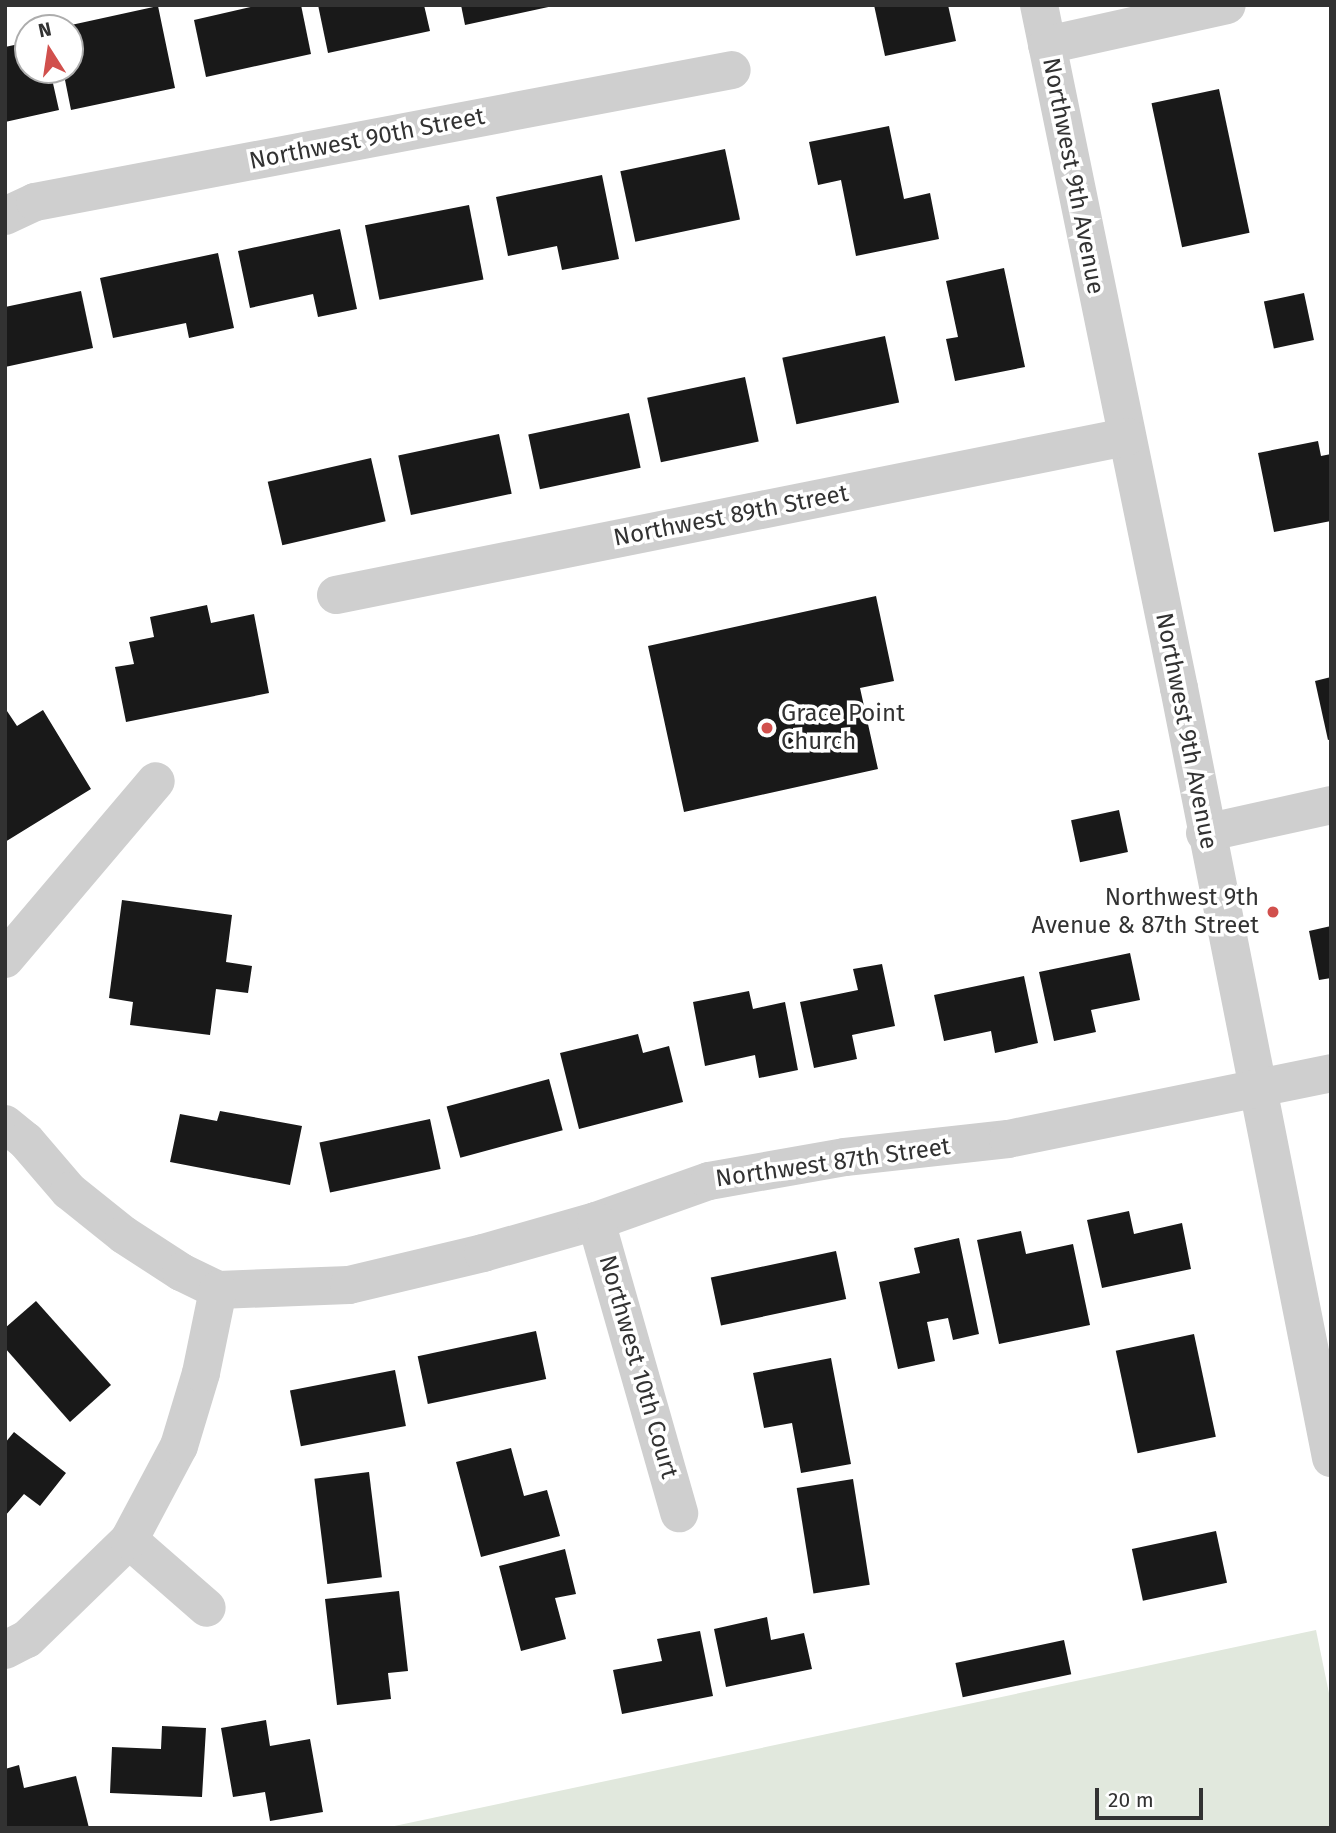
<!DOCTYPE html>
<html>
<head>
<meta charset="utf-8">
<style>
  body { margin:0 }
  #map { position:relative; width:1336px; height:1833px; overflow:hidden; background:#fff; font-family:"Fira Sans",sans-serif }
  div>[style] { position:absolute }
  .green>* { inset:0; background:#e1e8dd }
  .building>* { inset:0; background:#191919; transform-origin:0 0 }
  .minor>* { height:38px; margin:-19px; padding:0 19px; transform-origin:19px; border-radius:19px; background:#cfcfcf }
  .dots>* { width:19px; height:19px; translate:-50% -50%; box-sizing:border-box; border:4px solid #fff; border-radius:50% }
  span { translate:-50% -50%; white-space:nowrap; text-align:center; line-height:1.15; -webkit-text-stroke:7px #fff; paint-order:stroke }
  .street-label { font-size:24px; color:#323232 }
  .poi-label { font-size:24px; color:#323232 }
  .left { translate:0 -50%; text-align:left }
  .right { translate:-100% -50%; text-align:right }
  .frame { position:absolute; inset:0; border:7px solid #323232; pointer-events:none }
  .north { position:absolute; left:14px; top:14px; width:70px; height:70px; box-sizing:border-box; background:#fff; border:2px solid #adadad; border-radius:50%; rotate:348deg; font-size:19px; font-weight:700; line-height:28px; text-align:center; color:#323232 }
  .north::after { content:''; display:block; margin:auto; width:24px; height:32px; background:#d1504d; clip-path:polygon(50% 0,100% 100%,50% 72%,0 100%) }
  .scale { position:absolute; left:1095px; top:1788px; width:108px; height:32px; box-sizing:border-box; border:4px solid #323232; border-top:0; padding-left:9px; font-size:21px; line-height:24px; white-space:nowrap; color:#323232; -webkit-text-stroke:5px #fff; paint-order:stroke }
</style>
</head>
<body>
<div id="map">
  <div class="green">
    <div style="clip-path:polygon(1316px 1630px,1331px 1703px,1331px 1828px,385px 1828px)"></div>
  </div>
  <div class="building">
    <div style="clip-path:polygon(301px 5px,311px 54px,206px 77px,194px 20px,259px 5px)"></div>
    <div style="clip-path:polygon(318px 5px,424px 5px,430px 31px,328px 53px)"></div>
    <div style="clip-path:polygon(461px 5px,553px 5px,553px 6px,465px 25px)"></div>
    <div style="clip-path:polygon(874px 5px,948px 5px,956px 41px,885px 56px)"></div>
    <div style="clip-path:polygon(158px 6px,175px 88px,71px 110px,63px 70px,70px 70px,70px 28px,62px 27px)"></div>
    <div style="clip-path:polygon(28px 42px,28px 70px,50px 70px,59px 110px,5px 122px,5px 47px)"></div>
    <div style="left:1219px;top:89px;width:147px;height:69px;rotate:78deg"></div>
    <div style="clip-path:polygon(889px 126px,904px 199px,930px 193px,939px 239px,856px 256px,841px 180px,818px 185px,809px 142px)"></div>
    <div style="left:725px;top:149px;width:72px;height:107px;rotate:78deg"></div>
    <div style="clip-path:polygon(602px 175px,619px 259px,562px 270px,557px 246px,508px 256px,496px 197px)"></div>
    <div style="left:469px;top:205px;width:76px;height:106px;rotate:79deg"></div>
    <div style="clip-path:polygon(340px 229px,357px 309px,318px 317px,313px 294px,250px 308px,238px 251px)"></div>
    <div style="clip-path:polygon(218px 253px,234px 328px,189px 338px,186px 323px,113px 338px,100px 278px)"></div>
    <div style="clip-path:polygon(1004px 268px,1025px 367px,955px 381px,946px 339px,958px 337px,946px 281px)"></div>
    <div style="clip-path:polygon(81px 291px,93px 348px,5px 367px,5px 307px)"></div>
    <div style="left:1304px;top:293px;width:48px;height:41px;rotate:78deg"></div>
    <div style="left:885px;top:336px;width:68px;height:105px;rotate:78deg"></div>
    <div style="left:745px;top:377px;width:66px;height:100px;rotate:78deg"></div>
    <div style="left:629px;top:413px;width:56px;height:103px;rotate:78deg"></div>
    <div style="left:499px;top:434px;width:61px;height:103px;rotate:78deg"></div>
    <div style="clip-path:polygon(1318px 441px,1321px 456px,1331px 454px,1331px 521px,1274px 532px,1258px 453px)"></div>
    <div style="left:371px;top:458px;width:65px;height:106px;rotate:77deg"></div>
    <div style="clip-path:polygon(876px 596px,894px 681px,860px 688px,878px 769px,684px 812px,648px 646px)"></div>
    <div style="clip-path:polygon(207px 605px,211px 623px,254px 614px,269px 693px,126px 722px,115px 667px,134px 664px,129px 642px,154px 637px,150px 617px)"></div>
    <div style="clip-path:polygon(1331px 677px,1331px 739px,1328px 740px,1315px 681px)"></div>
    <div style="clip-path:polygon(5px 708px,17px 726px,43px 710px,91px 789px,5px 842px)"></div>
    <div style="left:1119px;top:810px;width:43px;height:49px;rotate:78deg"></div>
    <div style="clip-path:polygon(122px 900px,232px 915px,226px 962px,252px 966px,248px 993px,216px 989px,210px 1035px,130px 1025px,133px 1002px,109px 998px)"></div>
    <div style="clip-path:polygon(1331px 926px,1331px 978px,1319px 980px,1309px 931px)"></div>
    <div style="clip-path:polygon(1130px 953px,1140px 1000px,1091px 1010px,1096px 1032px,1054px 1041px,1039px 972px)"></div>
    <div style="clip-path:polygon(882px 964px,895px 1026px,852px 1035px,857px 1059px,814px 1068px,800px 1002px,858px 990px,853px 969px)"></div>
    <div style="clip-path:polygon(1024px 976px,1038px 1043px,995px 1053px,991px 1031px,944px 1041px,934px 995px)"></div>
    <div style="clip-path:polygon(749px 991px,753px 1009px,785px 1002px,798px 1070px,759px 1078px,755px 1055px,705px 1066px,693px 1002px)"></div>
    <div style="clip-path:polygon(638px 1034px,643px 1053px,669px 1046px,683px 1102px,579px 1129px,560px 1053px)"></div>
    <div style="left:549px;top:1079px;width:53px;height:106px;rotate:75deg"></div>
    <div style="clip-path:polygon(220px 1111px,302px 1126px,290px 1185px,170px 1162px,180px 1114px,217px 1121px)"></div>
    <div style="left:430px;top:1119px;width:51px;height:113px;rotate:78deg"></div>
    <div style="clip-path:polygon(1129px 1211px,1134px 1234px,1182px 1223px,1191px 1269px,1102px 1288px,1087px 1220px)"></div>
    <div style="clip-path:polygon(1021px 1231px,1026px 1254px,1073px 1244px,1090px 1325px,999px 1344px,977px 1240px)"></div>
    <div style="clip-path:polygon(959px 1238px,979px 1334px,953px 1340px,948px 1318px,927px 1322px,935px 1361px,898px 1369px,879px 1282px,920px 1273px,914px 1248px)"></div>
    <div style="left:836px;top:1251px;width:49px;height:128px;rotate:78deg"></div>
    <div style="clip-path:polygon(36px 1301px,111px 1385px,70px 1422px,5px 1348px,5px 1328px)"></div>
    <div style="left:536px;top:1331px;width:49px;height:121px;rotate:78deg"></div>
    <div style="left:1194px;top:1334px;width:105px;height:80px;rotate:78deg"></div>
    <div style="clip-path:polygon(831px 1358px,851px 1464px,801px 1473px,792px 1423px,764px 1428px,753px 1373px)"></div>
    <div style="left:395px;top:1370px;width:57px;height:107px;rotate:79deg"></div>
    <div style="clip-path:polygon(14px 1432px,66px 1473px,40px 1506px,24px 1494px,5px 1516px,5px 1443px)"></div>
    <div style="clip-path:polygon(511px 1448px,524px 1496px,547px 1490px,560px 1536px,481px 1557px,456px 1462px)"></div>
    <div style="left:369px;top:1472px;width:106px;height:55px;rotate:83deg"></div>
    <div style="left:853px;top:1479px;width:107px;height:57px;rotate:81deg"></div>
    <div style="left:1216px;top:1531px;width:53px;height:86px;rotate:78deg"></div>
    <div style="clip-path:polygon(565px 1549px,576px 1594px,555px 1598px,566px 1639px,521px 1651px,499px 1566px)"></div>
    <div style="clip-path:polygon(399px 1591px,408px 1671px,388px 1673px,391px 1699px,337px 1705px,325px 1599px)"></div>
    <div style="clip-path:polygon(767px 1617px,771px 1640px,804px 1633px,812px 1669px,726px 1687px,714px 1629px)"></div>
    <div style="clip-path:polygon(700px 1631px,713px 1696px,622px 1714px,613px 1670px,662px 1661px,657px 1639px)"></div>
    <div style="left:1064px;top:1640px;width:35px;height:111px;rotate:78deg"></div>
    <div style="clip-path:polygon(266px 1720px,270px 1746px,310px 1739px,323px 1812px,270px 1821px,265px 1792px,233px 1797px,221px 1728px)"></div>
    <div style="clip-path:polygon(162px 1726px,206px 1728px,202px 1797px,110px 1793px,112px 1747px,161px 1749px)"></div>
    <div style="clip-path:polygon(19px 1765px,24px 1788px,76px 1776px,89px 1828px,5px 1828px,5px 1769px)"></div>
  </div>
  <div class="minor">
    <div style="left:1039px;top:5px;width:697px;rotate:78.42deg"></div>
    <div style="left:1179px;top:688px;width:785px;rotate:78.83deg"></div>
    <div style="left:1047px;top:45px;width:184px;rotate:-12.5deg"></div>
    <div style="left:5px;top:216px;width:33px;rotate:-25deg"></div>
    <div style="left:35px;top:202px;width:709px;rotate:-10.72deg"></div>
    <div style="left:336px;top:595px;width:806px;rotate:-11.31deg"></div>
    <div style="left:1205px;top:833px;width:129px;rotate:-12.5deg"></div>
    <div style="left:5px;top:959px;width:233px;rotate:-49.7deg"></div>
    <div style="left:5px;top:1124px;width:27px;rotate:39deg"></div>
    <div style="left:26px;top:1141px;width:66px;rotate:49.3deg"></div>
    <div style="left:69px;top:1191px;width:70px;rotate:38.7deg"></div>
    <div style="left:124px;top:1235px;width:68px;rotate:33deg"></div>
    <div style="left:181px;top:1272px;width:41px;rotate:25.9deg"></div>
    <div style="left:218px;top:1290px;width:131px;rotate:-2.2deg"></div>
    <div style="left:349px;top:1285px;width:138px;rotate:-13.4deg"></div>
    <div style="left:483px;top:1253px;width:117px;rotate:-15.8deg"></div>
    <div style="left:596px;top:1221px;width:120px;rotate:-19.5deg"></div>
    <div style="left:709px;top:1181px;width:138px;rotate:-10deg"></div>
    <div style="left:845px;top:1157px;width:164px;rotate:-6.3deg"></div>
    <div style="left:1008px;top:1139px;width:330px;rotate:-11.5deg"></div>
    <div style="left:596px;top:1221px;width:304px;rotate:74.1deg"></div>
    <div style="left:129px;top:1540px;width:103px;rotate:41.1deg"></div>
    <div style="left:5px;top:1650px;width:25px;rotate:-27deg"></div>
    <div style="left:27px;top:1639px;width:142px;rotate:-44.1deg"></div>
    <div style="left:129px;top:1540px;width:106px;rotate:-62deg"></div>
    <div style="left:179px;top:1446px;width:76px;rotate:-73.2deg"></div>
    <div style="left:201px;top:1373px;width:85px;rotate:-78.4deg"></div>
  </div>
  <div class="dots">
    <div style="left:767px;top:728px;background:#d1504d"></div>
    <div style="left:1273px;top:912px;background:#d1504d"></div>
  </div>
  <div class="street-label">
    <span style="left:367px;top:139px;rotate:-11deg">Northwest 90th Street</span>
    <span style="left:1073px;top:176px;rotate:79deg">Northwest 9th Avenue</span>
    <span style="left:731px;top:516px;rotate:-11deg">Northwest 89th Street</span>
    <span style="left:1186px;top:731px;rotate:79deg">Northwest 9th Avenue</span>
    <span style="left:833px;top:1163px;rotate:-8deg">Northwest 87th Street</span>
    <span style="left:638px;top:1367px;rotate:74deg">Northwest 10th Court</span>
  </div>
  <div class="poi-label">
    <span class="left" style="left:781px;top:728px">Grace Point<br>Church</span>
    <span class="right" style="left:1259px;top:912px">Northwest 9th<br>Avenue &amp; 87th Street</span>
  </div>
  <div class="frame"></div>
  <div class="north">N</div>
  <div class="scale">20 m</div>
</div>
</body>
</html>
